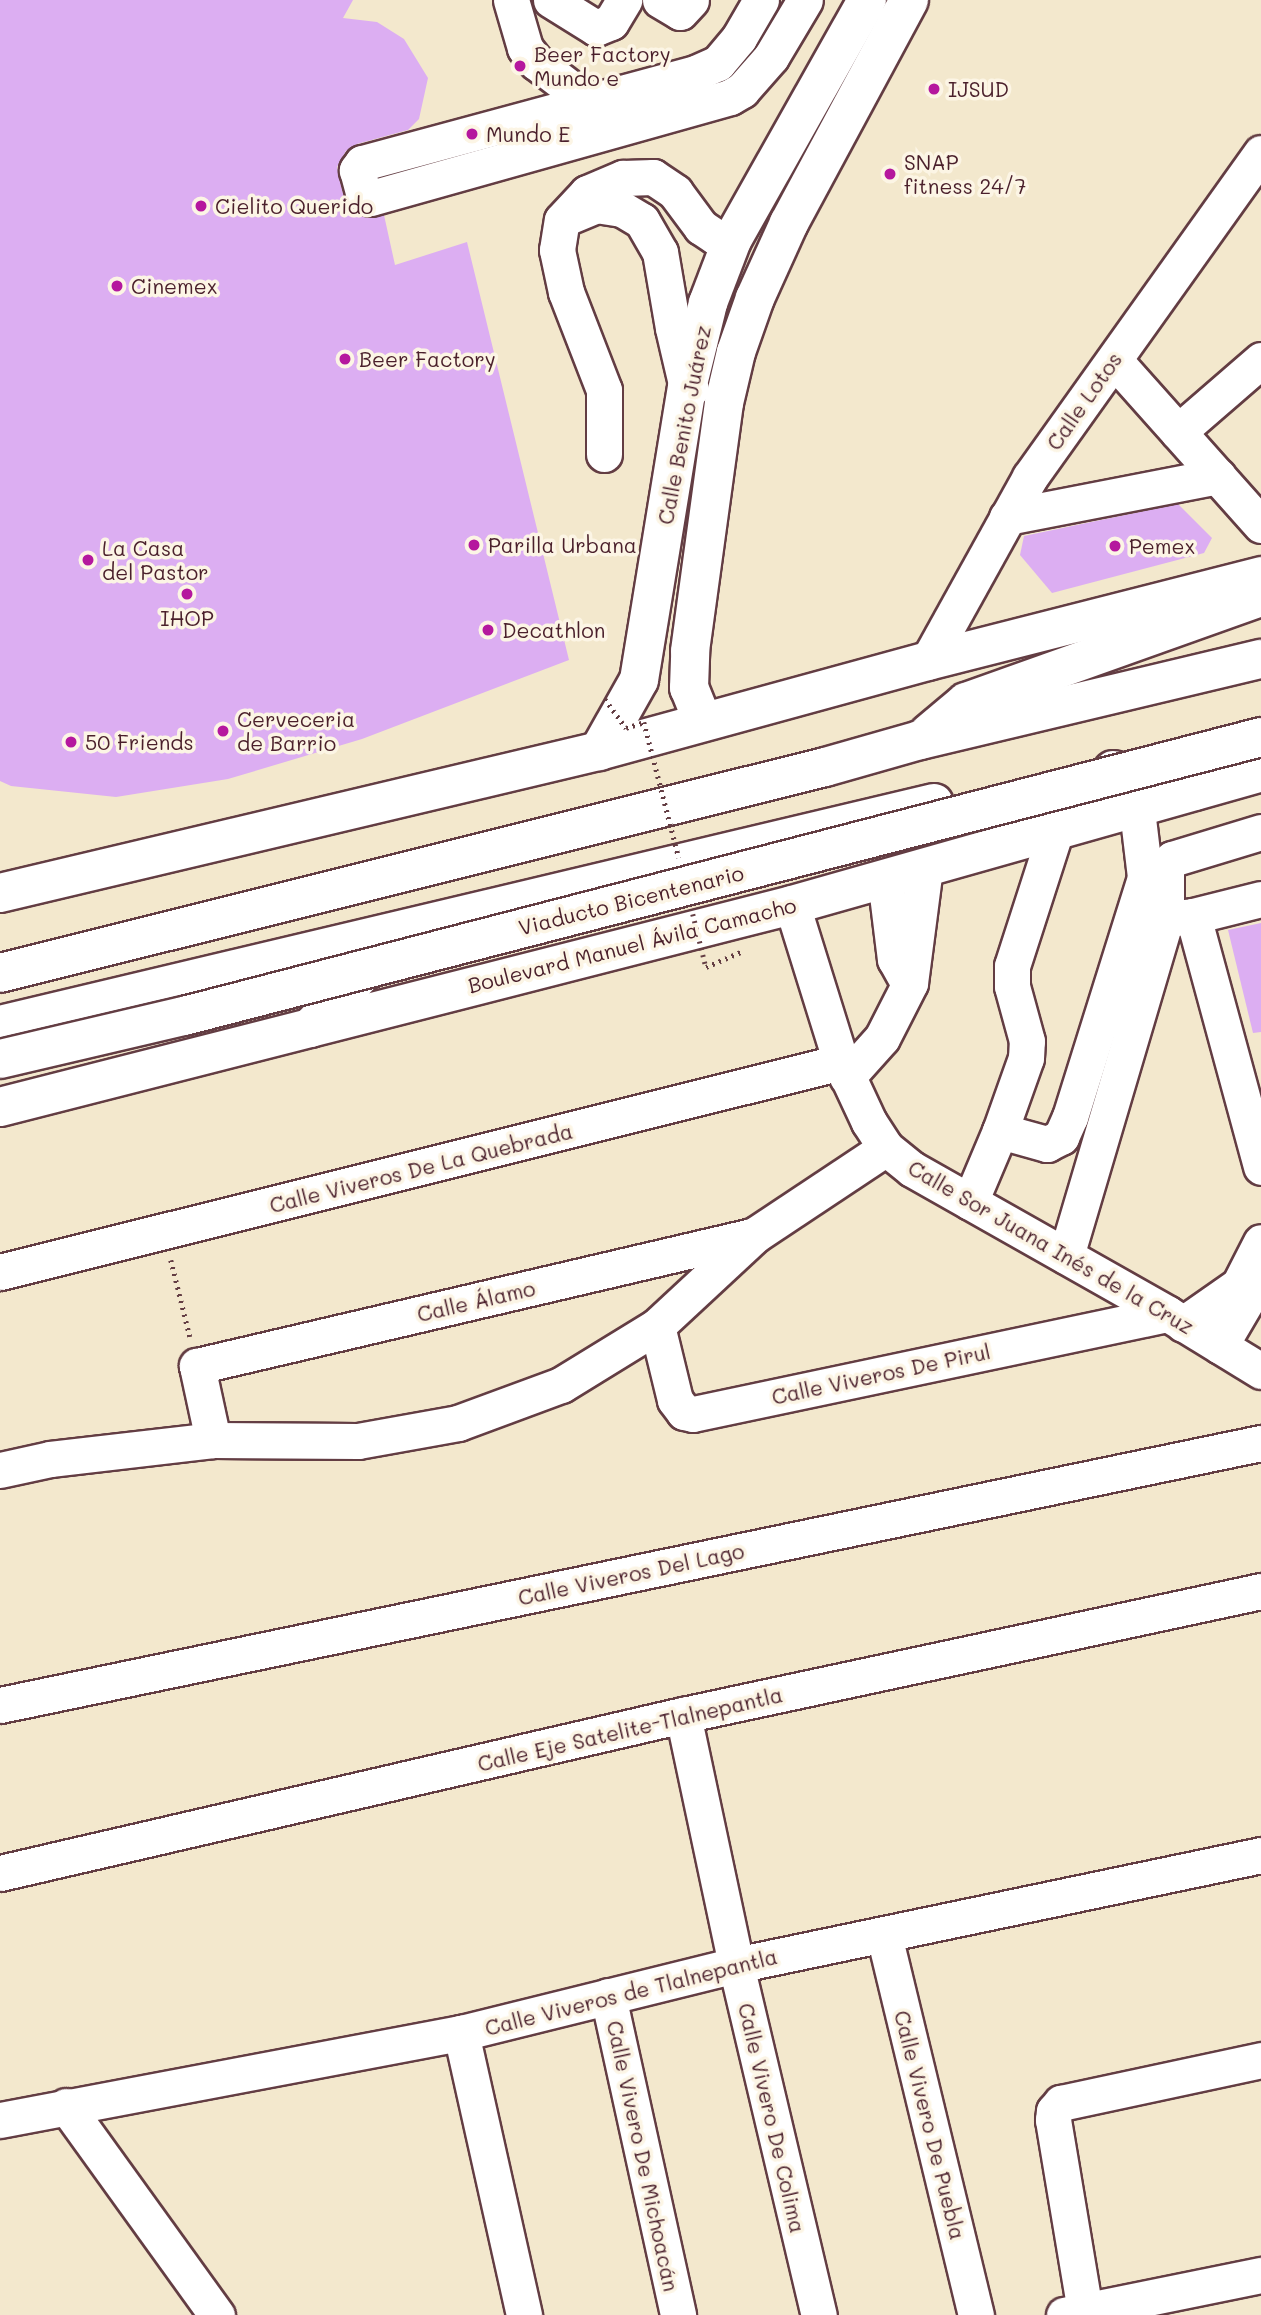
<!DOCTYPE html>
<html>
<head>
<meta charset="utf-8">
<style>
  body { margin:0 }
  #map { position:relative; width:1261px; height:2315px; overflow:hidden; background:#f3e8cd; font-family:Mali,sans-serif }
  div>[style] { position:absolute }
  .building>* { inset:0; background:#dcaef2 }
  .path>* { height:4.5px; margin-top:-2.25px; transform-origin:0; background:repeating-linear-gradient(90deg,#633d43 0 2px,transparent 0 7px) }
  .roads { filter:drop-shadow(2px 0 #633d43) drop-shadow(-2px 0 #633d43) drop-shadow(0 2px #633d43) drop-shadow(0 -2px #633d43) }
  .minor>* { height:35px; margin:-17.5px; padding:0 17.5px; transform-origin:17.5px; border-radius:17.5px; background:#fff }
  .major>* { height:38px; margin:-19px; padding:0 19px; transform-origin:19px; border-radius:19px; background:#fff }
  .highway>* { height:38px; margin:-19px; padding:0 19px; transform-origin:19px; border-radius:19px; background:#fff }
  .path-bridge>* { height:4.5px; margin-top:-2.25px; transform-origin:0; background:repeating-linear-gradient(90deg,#633d43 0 2px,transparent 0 7px) }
  .bridges { filter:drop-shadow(2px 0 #633d43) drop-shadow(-2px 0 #633d43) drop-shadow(0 2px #633d43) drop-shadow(0 -2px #633d43) }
  .highway-bridge>* { height:38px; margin:-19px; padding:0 19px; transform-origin:19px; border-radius:19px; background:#fff }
  .dots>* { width:19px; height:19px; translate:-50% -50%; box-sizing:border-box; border:4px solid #fcf5e5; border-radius:50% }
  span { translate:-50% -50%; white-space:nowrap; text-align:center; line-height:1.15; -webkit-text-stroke:7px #fcf5e5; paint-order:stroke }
  .poi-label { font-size:21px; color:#4a1f2b }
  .left { translate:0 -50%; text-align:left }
  .street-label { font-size:21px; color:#4a1f2b }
</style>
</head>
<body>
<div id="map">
  <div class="building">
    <div style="clip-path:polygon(0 0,353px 0,343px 18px,377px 22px,404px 39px,428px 78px,419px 119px,408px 130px,357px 144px,346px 151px,337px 167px,344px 198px,361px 215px,369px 218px,384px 215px,395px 265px,467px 242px,569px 660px,362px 739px,228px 779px,116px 797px,11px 786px,0 781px)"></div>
    <div style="clip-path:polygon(1178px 504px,1212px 538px,1204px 553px,1052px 593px,1020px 555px,1024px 536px)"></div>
    <div style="clip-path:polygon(1261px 923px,1261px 1032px,1253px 1033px,1228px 930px)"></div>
  </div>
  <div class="path">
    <div style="left:706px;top:967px;width:40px;rotate:-23.4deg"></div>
    <div style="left:171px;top:1260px;width:79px;rotate:76.1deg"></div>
  </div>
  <div class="roads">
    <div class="minor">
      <div style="left:511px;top:0;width:50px;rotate:73.7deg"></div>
      <div style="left:525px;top:48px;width:18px;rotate:52deg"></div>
      <div style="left:536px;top:62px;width:64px;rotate:37.4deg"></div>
      <div style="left:551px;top:0;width:53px;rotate:31.9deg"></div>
      <div style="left:596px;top:28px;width:16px;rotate:-22deg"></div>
      <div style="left:611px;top:22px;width:26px;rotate:-59deg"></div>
      <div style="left:660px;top:0;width:23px;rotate:31deg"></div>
      <div style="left:680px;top:12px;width:16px;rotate:-47deg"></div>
      <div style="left:761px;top:0;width:44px;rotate:120.1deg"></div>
      <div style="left:739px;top:38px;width:33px;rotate:130deg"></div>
      <div style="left:718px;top:63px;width:24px;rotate:156deg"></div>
      <div style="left:696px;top:73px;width:346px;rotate:164.9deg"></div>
      <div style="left:362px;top:163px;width:9px;rotate:126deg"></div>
      <div style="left:357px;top:170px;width:24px;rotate:75deg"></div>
      <div style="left:363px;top:193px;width:9px;rotate:32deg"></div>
      <div style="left:371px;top:198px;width:373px;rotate:-15.7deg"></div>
      <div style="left:730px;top:97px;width:14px;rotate:-30deg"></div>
      <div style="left:742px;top:90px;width:44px;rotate:-48.7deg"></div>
      <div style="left:771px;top:57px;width:66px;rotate:-59.2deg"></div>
      <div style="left:568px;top:217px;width:30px;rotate:-23deg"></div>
      <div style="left:596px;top:205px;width:26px;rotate:9deg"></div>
      <div style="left:622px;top:209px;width:23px;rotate:31deg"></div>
      <div style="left:642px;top:221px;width:36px;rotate:60deg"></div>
      <div style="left:660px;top:252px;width:77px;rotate:80.3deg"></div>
      <div style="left:673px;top:328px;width:62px;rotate:76.9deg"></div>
      <div style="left:687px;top:388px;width:4px;rotate:14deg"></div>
      <div style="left:1114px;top:360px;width:221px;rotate:48.3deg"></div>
      <div style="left:1178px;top:432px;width:110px;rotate:-40.9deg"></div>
      <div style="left:604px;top:454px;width:64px;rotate:-90deg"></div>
      <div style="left:604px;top:390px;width:105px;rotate:-111.2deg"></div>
      <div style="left:566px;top:292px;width:43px;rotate:-102.1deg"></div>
      <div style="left:557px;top:250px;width:30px;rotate:-81deg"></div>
      <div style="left:562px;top:220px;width:37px;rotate:-47deg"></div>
      <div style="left:587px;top:193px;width:39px;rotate:-23deg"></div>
      <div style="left:623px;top:178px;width:30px;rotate:-2deg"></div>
      <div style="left:653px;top:177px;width:27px;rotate:34deg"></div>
      <div style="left:675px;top:192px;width:44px;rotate:53.4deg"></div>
      <div style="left:701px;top:227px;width:18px;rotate:34deg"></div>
      <div style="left:716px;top:237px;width:16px;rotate:11deg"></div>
      <div style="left:1007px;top:517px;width:215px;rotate:-11deg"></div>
      <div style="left:928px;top:661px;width:210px;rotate:-61deg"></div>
      <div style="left:1030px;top:477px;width:398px;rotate:-54.5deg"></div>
      <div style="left:885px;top:878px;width:82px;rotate:83deg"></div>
      <div style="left:895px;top:959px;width:23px;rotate:61deg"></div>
      <div style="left:1261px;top:899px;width:70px;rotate:166deg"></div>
      <div style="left:1193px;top:916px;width:260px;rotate:74.8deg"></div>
      <div style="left:792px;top:905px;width:164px;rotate:72.7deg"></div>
      <div style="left:841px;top:1062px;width:66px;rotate:65deg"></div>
      <div style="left:869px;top:1122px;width:31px;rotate:57deg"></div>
      <div style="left:886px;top:1148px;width:33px;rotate:39deg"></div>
      <div style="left:912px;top:1169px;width:294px;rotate:29.5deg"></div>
      <div style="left:1168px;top:1314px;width:109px;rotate:31.5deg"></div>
      <div style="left:1166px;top:908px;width:40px;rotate:-90deg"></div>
      <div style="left:1166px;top:868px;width:11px;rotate:-56deg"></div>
      <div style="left:1172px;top:859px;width:93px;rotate:-16.9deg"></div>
      <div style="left:847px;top:1077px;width:52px;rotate:-48.1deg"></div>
      <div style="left:882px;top:1038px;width:62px;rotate:-63deg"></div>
      <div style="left:910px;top:983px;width:117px;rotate:-82.6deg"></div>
      <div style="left:1000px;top:1131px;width:49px;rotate:15.5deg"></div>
      <div style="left:1047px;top:1144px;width:16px;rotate:-27deg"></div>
      <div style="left:1061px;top:1137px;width:22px;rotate:-66deg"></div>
      <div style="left:1070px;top:1117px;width:251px;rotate:-72.6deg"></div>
      <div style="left:1145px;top:877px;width:67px;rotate:-96.8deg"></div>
      <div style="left:970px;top:1202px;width:77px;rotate:-67.1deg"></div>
      <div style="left:1000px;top:1131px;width:77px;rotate:-70.4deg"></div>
      <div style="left:1026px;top:1058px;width:17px;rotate:-87deg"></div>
      <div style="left:1027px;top:1041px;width:57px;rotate:-105.3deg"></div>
      <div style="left:1012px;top:986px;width:20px;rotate:-90deg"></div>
      <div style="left:1012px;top:966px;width:143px;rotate:-72.1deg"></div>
      <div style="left:1066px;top:1256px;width:352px;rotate:-73.5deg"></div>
      <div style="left:1166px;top:919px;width:27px;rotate:-6deg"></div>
      <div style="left:0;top:1272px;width:867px;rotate:-14.02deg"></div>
      <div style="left:1183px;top:1324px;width:68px;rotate:-34.9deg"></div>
      <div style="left:1239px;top:1285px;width:48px;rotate:-62.9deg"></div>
      <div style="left:657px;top:1326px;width:76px;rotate:76.3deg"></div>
      <div style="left:675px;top:1400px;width:15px;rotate:53deg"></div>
      <div style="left:684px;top:1412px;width:9px;rotate:13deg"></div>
      <div style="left:693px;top:1414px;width:485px;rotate:-11.9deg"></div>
      <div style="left:1220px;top:1346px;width:81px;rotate:-59.6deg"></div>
      <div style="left:213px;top:1440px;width:76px;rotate:-102.2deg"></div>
      <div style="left:197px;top:1366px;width:570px;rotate:-13.18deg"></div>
      <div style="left:0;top:1470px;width:51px;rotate:-12.4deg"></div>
      <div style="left:50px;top:1459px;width:164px;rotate:-6.6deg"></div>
      <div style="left:213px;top:1440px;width:145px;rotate:0.4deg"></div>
      <div style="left:358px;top:1441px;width:102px;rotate:-10.2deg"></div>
      <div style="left:458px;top:1423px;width:110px;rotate:-20.3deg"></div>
      <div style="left:561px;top:1385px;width:113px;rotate:-31.6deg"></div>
      <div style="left:657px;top:1326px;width:134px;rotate:-42.9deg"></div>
      <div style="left:755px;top:1235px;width:157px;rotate:-33.6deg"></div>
      <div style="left:0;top:1705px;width:1288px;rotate:-11.74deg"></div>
      <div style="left:683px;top:1715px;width:256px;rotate:78deg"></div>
      <div style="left:736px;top:1965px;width:360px;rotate:76.7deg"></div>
      <div style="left:0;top:1873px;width:701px;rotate:-13.03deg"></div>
      <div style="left:683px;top:1715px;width:591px;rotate:-12.11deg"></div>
      <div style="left:884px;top:1935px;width:391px;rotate:76.4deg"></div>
      <div style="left:608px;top:1996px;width:327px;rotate:77.6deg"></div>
      <div style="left:461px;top:2033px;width:289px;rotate:77.4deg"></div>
      <div style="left:66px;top:2106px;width:258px;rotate:54.2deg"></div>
      <div style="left:0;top:2120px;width:469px;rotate:-10.7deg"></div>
      <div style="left:461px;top:2033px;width:283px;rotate:-13.9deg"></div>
      <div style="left:736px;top:1965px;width:536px;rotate:-11.83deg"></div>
      <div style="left:1085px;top:2311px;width:194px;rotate:-99.5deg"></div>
      <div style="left:1053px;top:2120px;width:9px;rotate:-84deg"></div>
      <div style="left:1054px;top:2111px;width:11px;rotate:-49deg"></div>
      <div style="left:1061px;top:2103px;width:205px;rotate:-12.1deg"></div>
      <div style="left:1064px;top:2315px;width:201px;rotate:-11.5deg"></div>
    </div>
    <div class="major">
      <div style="left:703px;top:722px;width:37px;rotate:-112deg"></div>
      <div style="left:689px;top:688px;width:37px;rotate:-88deg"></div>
      <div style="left:690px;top:651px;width:250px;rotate:-82.2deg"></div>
      <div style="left:724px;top:403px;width:52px;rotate:-76.8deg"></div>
      <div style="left:736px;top:352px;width:57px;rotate:-70.6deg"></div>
      <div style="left:755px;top:298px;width:82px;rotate:-65.6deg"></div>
      <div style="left:789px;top:223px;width:253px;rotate:-61.7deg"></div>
      <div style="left:599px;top:751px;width:81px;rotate:-60.6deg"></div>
      <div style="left:639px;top:680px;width:296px;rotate:-80.7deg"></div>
      <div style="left:687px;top:388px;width:88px;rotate:-76.1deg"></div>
      <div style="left:708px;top:303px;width:67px;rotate:-69.1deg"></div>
      <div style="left:732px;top:240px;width:275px;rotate:-60.6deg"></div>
      <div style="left:0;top:893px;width:616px;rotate:-13.34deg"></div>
      <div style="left:599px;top:751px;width:341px;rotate:-15.3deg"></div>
      <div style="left:928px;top:661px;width:344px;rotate:-14.3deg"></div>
      <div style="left:0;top:1107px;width:817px;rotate:-14.31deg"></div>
      <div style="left:792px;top:905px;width:487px;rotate:-15.8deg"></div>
    </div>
    <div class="highway">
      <div style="left:929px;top:733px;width:48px;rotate:-40deg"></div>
      <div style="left:966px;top:702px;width:313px;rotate:-19.6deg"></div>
      <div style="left:1113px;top:770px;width:84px;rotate:14.5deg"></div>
      <div style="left:0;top:973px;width:850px;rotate:-14.02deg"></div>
      <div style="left:825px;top:767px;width:99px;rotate:-15.9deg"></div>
      <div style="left:920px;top:740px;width:350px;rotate:-13.4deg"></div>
      <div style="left:0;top:1025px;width:960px;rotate:-13.37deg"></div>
      <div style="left:310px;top:1028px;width:97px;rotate:-46.3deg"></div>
    </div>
  </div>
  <div class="path-bridge">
    <div style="left:605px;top:699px;width:36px;rotate:54deg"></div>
    <div style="left:626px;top:728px;width:19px;rotate:-18deg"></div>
    <div style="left:644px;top:722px;width:140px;rotate:75.6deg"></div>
    <div style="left:693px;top:914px;width:55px;rotate:76.2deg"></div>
  </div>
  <div class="bridges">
    <div class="highway-bridge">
      <div style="left:0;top:1059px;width:189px;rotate:-13.2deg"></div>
      <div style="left:184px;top:1016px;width:1113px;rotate:-14.52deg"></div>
    </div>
  </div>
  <div class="dots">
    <div style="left:520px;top:66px;background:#b5179e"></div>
    <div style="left:934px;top:89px;background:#b5179e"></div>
    <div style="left:472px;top:134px;background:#b5179e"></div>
    <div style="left:890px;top:174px;background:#b5179e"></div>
    <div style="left:201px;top:206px;background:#b5179e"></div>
    <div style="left:117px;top:286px;background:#b5179e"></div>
    <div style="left:345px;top:359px;background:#b5179e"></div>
    <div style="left:474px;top:545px;background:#b5179e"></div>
    <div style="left:1115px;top:546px;background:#b5179e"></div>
    <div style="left:88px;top:560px;background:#b5179e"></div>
    <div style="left:187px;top:594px;background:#b5179e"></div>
    <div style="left:488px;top:630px;background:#b5179e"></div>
    <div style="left:223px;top:731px;background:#b5179e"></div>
    <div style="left:71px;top:742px;background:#b5179e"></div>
  </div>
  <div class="poi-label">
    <span class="left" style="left:534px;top:66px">Beer Factory<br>Mundo e</span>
    <span class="left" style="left:948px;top:89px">IJSUD</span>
    <span class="left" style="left:486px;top:134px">Mundo E</span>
    <span class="left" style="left:904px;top:174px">SNAP<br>fitness 24/7</span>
    <span class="left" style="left:215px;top:206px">Cielito Querido</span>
    <span class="left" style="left:131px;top:286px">Cinemex</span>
    <span class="left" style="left:359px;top:359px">Beer Factory</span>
    <span class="left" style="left:488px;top:545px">Parilla Urbana</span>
    <span class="left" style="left:1129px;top:546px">Pemex</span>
    <span class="left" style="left:102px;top:560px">La Casa<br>del Pastor</span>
    <span style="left:187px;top:618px">IHOP</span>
    <span class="left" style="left:502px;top:630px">Decathlon</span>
    <span class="left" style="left:237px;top:731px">Cerveceria<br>de Barrio</span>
    <span class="left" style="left:85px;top:742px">50 Friends</span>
  </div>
  <div class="street-label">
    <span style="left:1084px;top:401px;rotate:-55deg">Calle Lotos</span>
    <span style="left:684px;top:425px;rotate:-79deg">Calle Benito Juárez</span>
    <span style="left:631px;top:900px;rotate:-14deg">Viaducto Bicentenario</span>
    <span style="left:632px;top:945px;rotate:-14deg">Boulevard Manuel Ávila Camacho</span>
    <span style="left:421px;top:1168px;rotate:-14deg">Calle Viveros De La Quebrada</span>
    <span style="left:1051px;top:1247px;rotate:30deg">Calle Sor Juana Inés de la Cruz</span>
    <span style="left:476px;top:1301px;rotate:-13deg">Calle Álamo</span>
    <span style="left:881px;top:1374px;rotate:-12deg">Calle Viveros De Pirul</span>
    <span style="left:631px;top:1574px;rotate:-12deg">Calle Viveros Del Lago</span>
    <span style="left:630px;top:1729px;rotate:-13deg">Calle Eje Satelite-Tlalnepantla</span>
    <span style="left:631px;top:1992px;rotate:-14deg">Calle Viveros de Tlalnepantla</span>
    <span style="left:772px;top:2118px;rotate:77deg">Calle Vivero De Colima</span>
    <span style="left:930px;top:2125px;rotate:76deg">Calle Vivero De Puebla</span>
    <span style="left:643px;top:2156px;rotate:78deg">Calle Vivero De Michoacán</span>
  </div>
</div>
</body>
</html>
